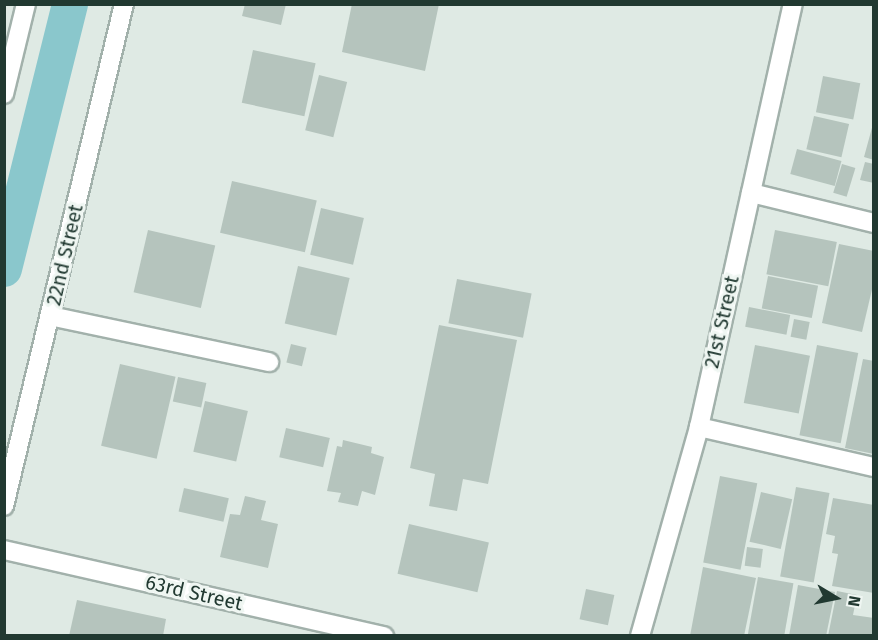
<!DOCTYPE html>
<html>
<head>
<meta charset="utf-8">
<style>
  body { margin:0 }
  #map { position:relative; width:878px; height:640px; overflow:hidden; background:#dfeae4; font-family:"Fira Sans",sans-serif }
  div>[style] { position:absolute }
  .canal>* { height:36px; margin:-18px; padding:0 18px; transform-origin:18px; border-radius:18px; background:#8ac7cc }
  .building>* { inset:0; background:#b5c4bd; transform-origin:0 0 }
  .roads { filter:drop-shadow(2px 0 #a2b1ab) drop-shadow(-2px 0 #a2b1ab) drop-shadow(0 2px #a2b1ab) drop-shadow(0 -2px #a2b1ab) }
  .minor>* { height:18px; margin:-9px; padding:0 9px; transform-origin:9px; border-radius:9px; background:#fff }
  span { translate:-50% -50%; white-space:nowrap; text-align:center; line-height:1.15; -webkit-text-stroke:6px #eff6f2; paint-order:stroke }
  .street-label { font-size:20px; color:#213931 }
  .frame { position:absolute; inset:0; border:6px solid #213931; pointer-events:none }
  .north { position:absolute; left:806px; top:568px; width:60px; height:60px; -webkit-text-stroke:4px #eff6f2; paint-order:stroke; rotate:100deg; font-size:16px; font-weight:700; line-height:24px; text-align:center; color:#213931 }
  .north::after { content:''; display:block; margin:auto; width:21px; height:27px; background:#213931; clip-path:polygon(50% 0,100% 100%,50% 72%,0 100%) }
</style>
</head>
<body>
<div id="map">
  <div class="canal">
    <div style="left:4px;top:269px;width:273px;rotate:-76deg"></div>
  </div>
  <div class="building">
    <div style="clip-path:polygon(245px 4px,286px 4px,281px 25px,242px 16px)"></div>
    <div style="clip-path:polygon(352px 4px,439px 4px,425px 71px,342px 52px)"></div>
    <div style="left:253px;top:50px;width:64px;height:54px;rotate:12deg"></div>
    <div style="left:319px;top:75px;width:29px;height:57px;rotate:14deg"></div>
    <div style="left:823px;top:76px;width:38px;height:37px;rotate:11deg"></div>
    <div style="left:814px;top:116px;width:36px;height:34px;rotate:13deg"></div>
    <div style="clip-path:polygon(873px 124px,874px 124px,874px 160px,864px 157px)"></div>
    <div style="left:797px;top:149px;width:46px;height:26px;rotate:15deg"></div>
    <div style="clip-path:polygon(865px 162px,874px 164px,874px 183px,860px 180px)"></div>
    <div style="left:842px;top:164px;width:14px;height:30px;rotate:17deg"></div>
    <div style="left:232px;top:181px;width:87px;height:53px;rotate:13deg"></div>
    <div style="left:321px;top:208px;width:44px;height:48px;rotate:13deg"></div>
    <div style="left:148px;top:230px;width:69px;height:64px;rotate:13deg"></div>
    <div style="left:775px;top:230px;width:63px;height:45px;rotate:11deg"></div>
    <div style="clip-path:polygon(839px 244px,874px 251px,874px 281px,862px 332px,822px 323px)"></div>
    <div style="left:298px;top:266px;width:53px;height:59px;rotate:13deg"></div>
    <div style="left:768px;top:276px;width:51px;height:33px;rotate:11deg"></div>
    <div style="left:457px;top:279px;width:76px;height:45px;rotate:11deg"></div>
    <div style="left:749px;top:307px;width:42px;height:20px;rotate:11deg"></div>
    <div style="left:794px;top:319px;width:16px;height:18px;rotate:11deg"></div>
    <div style="clip-path:polygon(439px 325px,517px 340px,488px 484px,463px 479px,457px 511px,429px 506px,435px 474px,410px 468px)"></div>
    <div style="left:291px;top:344px;width:16px;height:19px;rotate:14deg"></div>
    <div style="left:755px;top:345px;width:56px;height:59px;rotate:11deg"></div>
    <div style="left:817px;top:345px;width:42px;height:92px;rotate:11deg"></div>
    <div style="clip-path:polygon(863px 359px,874px 361px,874px 454px,845px 448px)"></div>
    <div style="left:120px;top:364px;width:57px;height:84px;rotate:13deg"></div>
    <div style="left:178px;top:377px;width:29px;height:25px;rotate:12deg"></div>
    <div style="left:205px;top:401px;width:44px;height:52px;rotate:13deg"></div>
    <div style="left:286px;top:428px;width:45px;height:30px;rotate:13deg"></div>
    <div style="clip-path:polygon(343px 440px,372px 447px,371px 453px,384px 457px,375px 495px,362px 491px,358px 506px,338px 502px,341px 493px,327px 491px,337px 446px,342px 447px)"></div>
    <div style="left:720px;top:476px;width:38px;height:88px;rotate:11deg"></div>
    <div style="left:796px;top:487px;width:34px;height:91px;rotate:10deg"></div>
    <div style="left:184px;top:488px;width:46px;height:24px;rotate:13deg"></div>
    <div style="left:761px;top:492px;width:32px;height:51px;rotate:13deg"></div>
    <div style="clip-path:polygon(245px 496px,266px 501px,261px 520px,278px 524px,268px 568px,220px 557px,230px 514px,240px 515px)"></div>
    <div style="clip-path:polygon(833px 498px,874px 505px,874px 593px,832px 586px,838px 554px,832px 553px,835px 536px,826px 534px)"></div>
    <div style="left:409px;top:524px;width:82px;height:51px;rotate:13deg"></div>
    <div style="left:747px;top:547px;width:16px;height:19px;rotate:7deg"></div>
    <div style="clip-path:polygon(703px 567px,756px 578px,744px 636px,690px 636px)"></div>
    <div style="left:758px;top:577px;width:36px;height:60px;rotate:10deg"></div>
    <div style="clip-path:polygon(798px 585px,835px 592px,826px 636px,789px 636px)"></div>
    <div style="left:586px;top:589px;width:29px;height:31px;rotate:12deg"></div>
    <div style="clip-path:polygon(837px 591px,857px 595px,853px 615px,874px 618px,872px 636px,828px 636px)"></div>
    <div style="clip-path:polygon(77px 600px,166px 619px,163px 636px,69px 636px)"></div>
  </div>
  <div class="roads">
    <div class="minor">
      <div style="left:4px;top:94px;width:93px;rotate:-76.3deg"></div>
      <div style="left:751px;top:193px;width:127px;rotate:13.7deg"></div>
      <div style="left:50px;top:316px;width:224px;rotate:11.9deg"></div>
      <div style="left:699px;top:427px;width:180px;rotate:12.9deg"></div>
      <div style="left:4px;top:506px;width:516px;rotate:-76.56deg"></div>
      <div style="left:4px;top:550px;width:390px;rotate:12.8deg"></div>
      <div style="left:640px;top:636px;width:217px;rotate:-74.2deg"></div>
      <div style="left:699px;top:427px;width:433px;rotate:-77.5deg"></div>
    </div>
  </div>
  <div class="street-label">
    <span style="left:65px;top:255px;rotate:-77deg">22nd Street</span>
    <span style="left:722px;top:322px;rotate:-77deg">21st Street</span>
    <span style="left:194px;top:593px;rotate:13deg">63rd Street</span>
  </div>
  <div class="frame"></div>
  <div class="north">N</div>
</div>
</body>
</html>
